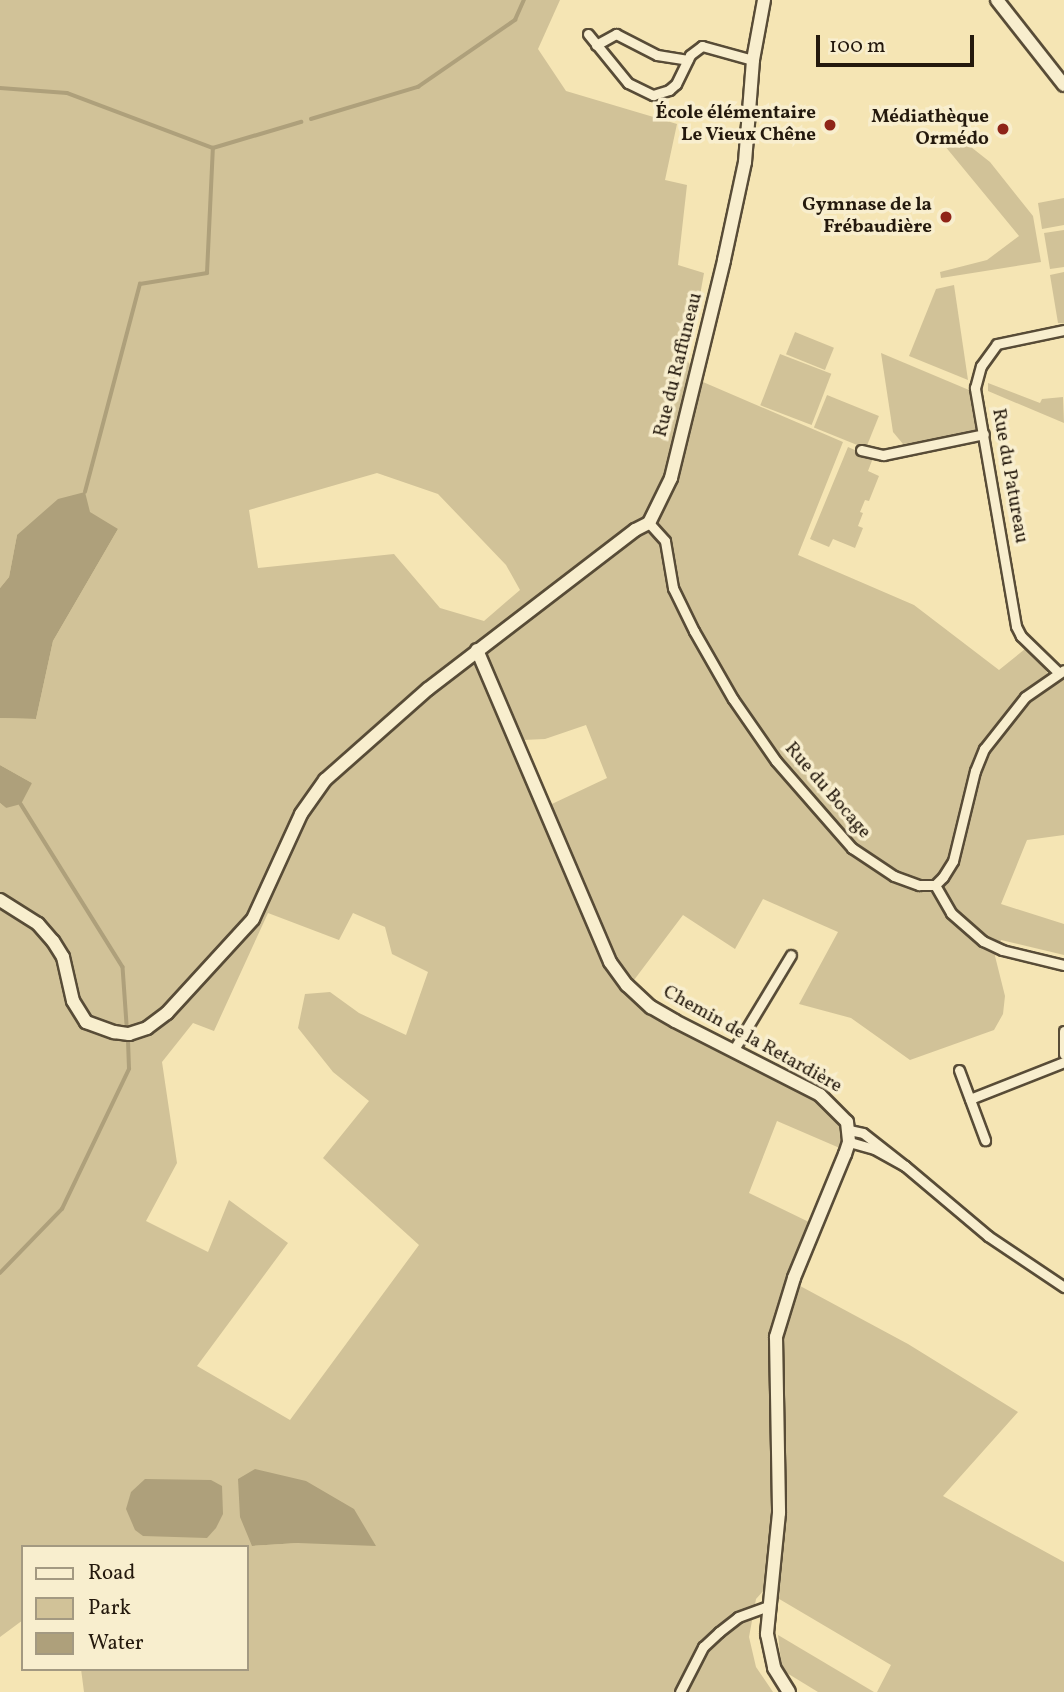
<!DOCTYPE html>
<html>
<head>
<meta charset="utf-8">
<style>
  body { margin:0 }
  #map { position:relative; width:1064px; height:1692px; overflow:hidden; background:#f5e5b4; font-family:Vollkorn,serif }
  div>[style] { position:absolute }
  .green>* { inset:0; background:#d1c298; transform-origin:0 0 }
  .water>* { inset:0; background:#aea07b }
  .stream>* { height:3.5px; margin:-1.75px; padding:0 1.75px; transform-origin:1.75px; border-radius:1.75px; background:#aea07b }
  .roads { filter:drop-shadow(2px 0 #584c37) drop-shadow(-2px 0 #584c37) drop-shadow(0 2px #584c37) drop-shadow(0 -2px #584c37) }
  .street>* { height:9px; margin:-4.5px; padding:0 4.5px; transform-origin:4.5px; border-radius:4.5px; background:#f8eece }
  .secondary>* { height:12px; margin:-6px; padding:0 6px; transform-origin:6px; border-radius:6px; background:#f8eece }
  .dots>* { width:19px; height:19px; translate:-50% -50%; box-sizing:border-box; border:4px solid #f8eece; border-radius:50% }
  span { translate:-50% -50%; white-space:nowrap; text-align:center; line-height:1.15; -webkit-text-stroke:7px #f8eece; paint-order:stroke }
  .poi-label { font-size:19px; color:#24190d; font-weight:700 }
  .right { translate:-100% -50%; text-align:right }
  .street-label { font-size:19px; color:#24190d }
  .legend { position:absolute; left:21px; top:1545px; width:228px; height:126px; box-sizing:border-box; background:#f8eece; border:2px solid #a39981; margin:0; padding:9px 12px; list-style:none; font-size:21px; color:#24190d }
  .legend li { display:flex; align-items:center; gap:14px; height:35px }
  .legend b { width:35px; border:2px solid #a39981 }
  .scale { position:absolute; left:816px; top:35px; width:158px; height:32px; box-sizing:border-box; border:4px solid #24190d; border-top:0; padding-left:9px; font-size:21px; line-height:24px; white-space:nowrap; color:#24190d; -webkit-text-stroke:5px #f8eece; paint-order:stroke }
</style>
</head>
<body>
<div id="map">
  <div class="green">
    <div style="clip-path:polygon(evenodd,0 0,560px 0,538px 49px,566px 91px,677px 124px,665px 180px,687px 185px,678px 265px,704px 273px,688px 362px,703px 382px,843px 442px,798px 555px,914px 605px,999px 670px,1025px 649px,1043px 665px,1053px 684px,1064px 679px,1064px 835px,1027px 840px,1001px 904px,1064px 924px,1064px 955px,1001px 940px,995px 956px,1005px 996px,1003px 1014px,994px 1030px,910px 1060px,851px 1018px,799px 1004px,838px 932px,763px 899px,735px 949px,683px 915px,625px 992px,646px 1010px,815px 1100px,839px 1124px,842px 1149px,777px 1121px,749px 1193px,811px 1223px,789px 1280px,908px 1344px,1018px 1412px,943px 1496px,1064px 1562px,1064px 1692px,877px 1692px,891px 1665px,764px 1590px,756px 1599px,749px 1637px,756px 1667px,773px 1692px,84px 1692px,81px 1669px,247px 1669px,247px 1547px,23px 1547px,23px 1620px,0 1637px,0 803px,6px 808px,32px 783px,0 765px,0 718px,36px 719px,53px 641px,118px 529px,17px 535px,9px 577px,0 588px,0 0,377px 473px,438px 494px,506px 565px,520px 590px,484px 621px,440px 608px,394px 554px,258px 568px,249px 510px,377px 473px,0 0,586px 725px,607px 778px,537px 811px,511px 746px,523px 740px,545px 739px,586px 725px,0 0,268px 913px,339px 940px,353px 913px,385px 927px,392px 954px,428px 972px,406px 1035px,359px 1013px,330px 992px,305px 994px,298px 1028px,333px 1072px,369px 1101px,323px 1158px,419px 1245px,290px 1420px,197px 1366px,288px 1243px,229px 1200px,208px 1252px,146px 1221px,177px 1163px,162px 1062px,193px 1023px,214px 1031px,268px 913px,0 0,353px 1509px,298px 1543px,252px 1546px,353px 1509px)"></div>
    <div style="clip-path:polygon(935px 134px,957px 136px,990px 162px,1033px 216px,1041px 262px,941px 278px,940px 272px,987px 260px,1019px 236px)"></div>
    <div style="clip-path:polygon(1064px 198px,1064px 225px,1042px 229px,1038px 203px)"></div>
    <div style="clip-path:polygon(1064px 230px,1064px 267px,1050px 269px,1044px 233px)"></div>
    <div style="clip-path:polygon(1064px 272px,1064px 323px,1058px 323px,1050px 275px)"></div>
    <div style="clip-path:polygon(954px 285px,968px 380px,909px 356px,936px 289px)"></div>
    <div style="left:795px;top:332px;width:42px;height:24px;rotate:22deg"></div>
    <div style="clip-path:polygon(881px 353px,969px 390px,976px 432px,903px 444px,893px 432px)"></div>
    <div style="left:780px;top:354px;width:55px;height:55px;rotate:21deg"></div>
    <div style="clip-path:polygon(988px 383px,1040px 403px,1042px 399px,1063px 397px,1064px 423px,988px 391px)"></div>
    <div style="left:827px;top:395px;width:56px;height:35px;rotate:22deg"></div>
    <div style="clip-path:polygon(848px 447px,873px 458px,868px 471px,879px 476px,869px 501px,865px 500px,860px 512px,863px 513px,858px 526px,863px 528px,855px 548px,833px 539px,829px 547px,810px 539px)"></div>
    <div style="clip-path:polygon(778px 1635px,874px 1692px,818px 1692px,782px 1670px)"></div>
  </div>
  <div class="water">
    <div style="clip-path:polygon(85px 492px,90px 512px,118px 529px,53px 641px,36px 719px,0 718px,0 588px,9px 577px,17px 535px,58px 499px)"></div>
    <div style="clip-path:polygon(0 765px,32px 783px,21px 804px,6px 808px,0 803px)"></div>
    <div style="clip-path:polygon(255px 1469px,306px 1481px,354px 1509px,376px 1546px,298px 1543px,252px 1546px,240px 1517px,238px 1479px)"></div>
    <div style="clip-path:polygon(145px 1479px,211px 1480px,222px 1486px,223px 1514px,216px 1528px,207px 1538px,143px 1536px,135px 1530px,126px 1509px,131px 1492px)"></div>
  </div>
  <div class="stream">
    <div style="left:0;top:88px;width:67px;rotate:4.3deg"></div>
    <div style="left:67px;top:93px;width:156px;rotate:20.6deg"></div>
    <div style="left:213px;top:148px;width:92px;rotate:-16.5deg"></div>
    <div style="left:311px;top:119px;width:112px;rotate:-16.7deg"></div>
    <div style="left:418px;top:87px;width:118px;rotate:-34.6deg"></div>
    <div style="left:515px;top:20px;width:22px;rotate:-66deg"></div>
    <div style="left:85px;top:492px;width:215px;rotate:-75.2deg"></div>
    <div style="left:140px;top:284px;width:68px;rotate:-9.3deg"></div>
    <div style="left:207px;top:273px;width:125px;rotate:-87.3deg"></div>
    <div style="left:21px;top:804px;width:192px;rotate:58deg"></div>
    <div style="left:123px;top:967px;width:57px;rotate:86deg"></div>
    <div style="left:0;top:1273px;width:89px;rotate:-45.9deg"></div>
    <div style="left:62px;top:1209px;width:155px;rotate:-64.4deg"></div>
    <div style="left:129px;top:1069px;width:26px;rotate:-92deg"></div>
  </div>
  <div class="roads">
    <div class="street">
      <div style="left:588px;top:34px;width:63px;rotate:50.8deg"></div>
      <div style="left:628px;top:83px;width:28px;rotate:26deg"></div>
      <div style="left:653px;top:95px;width:17px;rotate:-17deg"></div>
      <div style="left:669px;top:90px;width:9px;rotate:-41deg"></div>
      <div style="left:676px;top:84px;width:32px;rotate:-64deg"></div>
      <div style="left:690px;top:55px;width:15px;rotate:-37deg"></div>
      <div style="left:702px;top:46px;width:53px;rotate:15.4deg"></div>
      <div style="left:596px;top:45px;width:23px;rotate:-29deg"></div>
      <div style="left:616px;top:34px;width:46px;rotate:27.1deg"></div>
      <div style="left:657px;top:55px;width:31px;rotate:9deg"></div>
      <div style="left:861px;top:450px;width:23px;rotate:13deg"></div>
      <div style="left:883px;top:455px;width:103px;rotate:-11.7deg"></div>
      <div style="left:649px;top:523px;width:24px;rotate:48deg"></div>
      <div style="left:665px;top:541px;width:48px;rotate:80.3deg"></div>
      <div style="left:673px;top:588px;width:48px;rotate:64deg"></div>
      <div style="left:694px;top:631px;width:78px;rotate:60.2deg"></div>
      <div style="left:733px;top:699px;width:75px;rotate:55.3deg"></div>
      <div style="left:776px;top:761px;width:116px;rotate:48.9deg"></div>
      <div style="left:852px;top:848px;width:50px;rotate:33.7deg"></div>
      <div style="left:894px;top:876px;width:27px;rotate:20deg"></div>
      <div style="left:919px;top:885px;width:16px"></div>
      <div style="left:935px;top:885px;width:11px;rotate:-45deg"></div>
      <div style="left:943px;top:877px;width:19px;rotate:-58deg"></div>
      <div style="left:953px;top:861px;width:93px;rotate:-76.3deg"></div>
      <div style="left:975px;top:771px;width:24px;rotate:-68deg"></div>
      <div style="left:984px;top:749px;width:66px;rotate:-51.7deg"></div>
      <div style="left:1025px;top:697px;width:47px;rotate:-34.7deg"></div>
      <div style="left:1058px;top:672px;width:52px;rotate:-135.8deg"></div>
      <div style="left:1021px;top:636px;width:11px;rotate:-117deg"></div>
      <div style="left:1016px;top:626px;width:242px;rotate:-99.8deg"></div>
      <div style="left:975px;top:388px;width:23px;rotate:-75deg"></div>
      <div style="left:981px;top:366px;width:27px;rotate:-54deg"></div>
      <div style="left:997px;top:344px;width:68px;rotate:-11.8deg"></div>
      <div style="left:935px;top:885px;width:32px;rotate:60deg"></div>
      <div style="left:951px;top:913px;width:43px;rotate:41.2deg"></div>
      <div style="left:983px;top:941px;width:21px;rotate:25deg"></div>
      <div style="left:1002px;top:950px;width:64px;rotate:13.6deg"></div>
      <div style="left:1064px;top:1031px;width:23px;rotate:90deg"></div>
      <div style="left:733px;top:1051px;width:112px;rotate:-58.9deg"></div>
      <div style="left:959px;top:1070px;width:75px;rotate:69.6deg"></div>
      <div style="left:970px;top:1099px;width:101px;rotate:-21.5deg"></div>
      <div style="left:849px;top:1130px;width:14px;rotate:12deg"></div>
      <div style="left:863px;top:1133px;width:53px;rotate:38.2deg"></div>
      <div style="left:905px;top:1166px;width:35px;rotate:-151deg"></div>
      <div style="left:874px;top:1149px;width:26px;rotate:-164deg"></div>
      <div style="left:905px;top:1166px;width:109px;rotate:40.1deg"></div>
      <div style="left:988px;top:1236px;width:92px;rotate:33.9deg"></div>
      <div style="left:680px;top:1692px;width:51px;rotate:-62.9deg"></div>
      <div style="left:703px;top:1647px;width:22px;rotate:-43deg"></div>
      <div style="left:719px;top:1632px;width:24px;rotate:-38deg"></div>
      <div style="left:738px;top:1617px;width:33px;rotate:-20deg"></div>
    </div>
    <div class="secondary">
      <div style="left:997px;top:0;width:108px;rotate:51.8deg"></div>
      <div style="left:477px;top:650px;width:339px;rotate:66.9deg"></div>
      <div style="left:610px;top:962px;width:29px;rotate:54deg"></div>
      <div style="left:627px;top:985px;width:33px;rotate:43deg"></div>
      <div style="left:651px;top:1007px;width:28px;rotate:30deg"></div>
      <div style="left:675px;top:1021px;width:163px;rotate:27deg"></div>
      <div style="left:820px;top:1095px;width:38px;rotate:45deg"></div>
      <div style="left:847px;top:1122px;width:20px;rotate:84deg"></div>
      <div style="left:849px;top:1142px;width:13px;rotate:108deg"></div>
      <div style="left:845px;top:1154px;width:134px;rotate:112.4deg"></div>
      <div style="left:794px;top:1278px;width:62px;rotate:107deg"></div>
      <div style="left:776px;top:1337px;width:176px;rotate:89deg"></div>
      <div style="left:779px;top:1513px;width:122px;rotate:95.7deg"></div>
      <div style="left:767px;top:1634px;width:35px;rotate:78deg"></div>
      <div style="left:774px;top:1668px;width:28px;rotate:58deg"></div>
      <div style="left:0;top:900px;width:45px;rotate:32.3deg"></div>
      <div style="left:38px;top:924px;width:23px;rotate:49deg"></div>
      <div style="left:53px;top:941px;width:19px;rotate:58deg"></div>
      <div style="left:63px;top:957px;width:45px;rotate:77.2deg"></div>
      <div style="left:73px;top:1001px;width:25px;rotate:58deg"></div>
      <div style="left:86px;top:1022px;width:30px;rotate:20deg"></div>
      <div style="left:114px;top:1032px;width:15px;rotate:8deg"></div>
      <div style="left:129px;top:1034px;width:19px;rotate:-18deg"></div>
      <div style="left:147px;top:1028px;width:25px;rotate:-37deg"></div>
      <div style="left:167px;top:1013px;width:127px;rotate:-47.5deg"></div>
      <div style="left:253px;top:919px;width:115px;rotate:-65.4deg"></div>
      <div style="left:301px;top:814px;width:42px;rotate:-54.8deg"></div>
      <div style="left:325px;top:780px;width:137px;rotate:-41.5deg"></div>
      <div style="left:428px;top:689px;width:261px;rotate:-37.5deg"></div>
      <div style="left:635px;top:530px;width:16px;rotate:-27deg"></div>
      <div style="left:649px;top:523px;width:50px;rotate:-63.9deg"></div>
      <div style="left:671px;top:478px;width:224px;rotate:-76.3deg"></div>
      <div style="left:724px;top:260px;width:100px;rotate:-77.9deg"></div>
      <div style="left:745px;top:162px;width:102px;rotate:-85.5deg"></div>
      <div style="left:753px;top:60px;width:61px;rotate:-79.6deg"></div>
    </div>
  </div>
  <div class="dots">
    <div style="left:830px;top:125px;background:#8f2418"></div>
    <div style="left:1003px;top:129px;background:#8f2418"></div>
    <div style="left:946px;top:217px;background:#8f2418"></div>
  </div>
  <div class="poi-label">
    <span class="right" style="left:816px;top:125px">École élémentaire<br>Le Vieux Chêne</span>
    <span class="right" style="left:989px;top:129px">Médiathèque<br>Ormédo</span>
    <span class="right" style="left:932px;top:217px">Gymnase de la<br>Frébaudière</span>
  </div>
  <div class="street-label">
    <span style="left:679px;top:365px;rotate:-76deg">Rue du Raffuneau</span>
    <span style="left:1009px;top:476px;rotate:80deg">Rue du Patureau</span>
    <span style="left:827px;top:791px;rotate:49deg">Rue du Bocage</span>
    <span style="left:752px;top:1040px;rotate:29deg">Chemin de la Retardière</span>
  </div>
  <ul class="legend">
  <li><b style="height:9px;background:#f8eece"></b>Road</li>
  <li><b style="height:19px;background:#d1c298"></b>Park</li>
  <li><b style="height:19px;background:#aea07b"></b>Water</li>
  </ul>
  <div class="scale">100 m</div>
</div>
</body>
</html>
